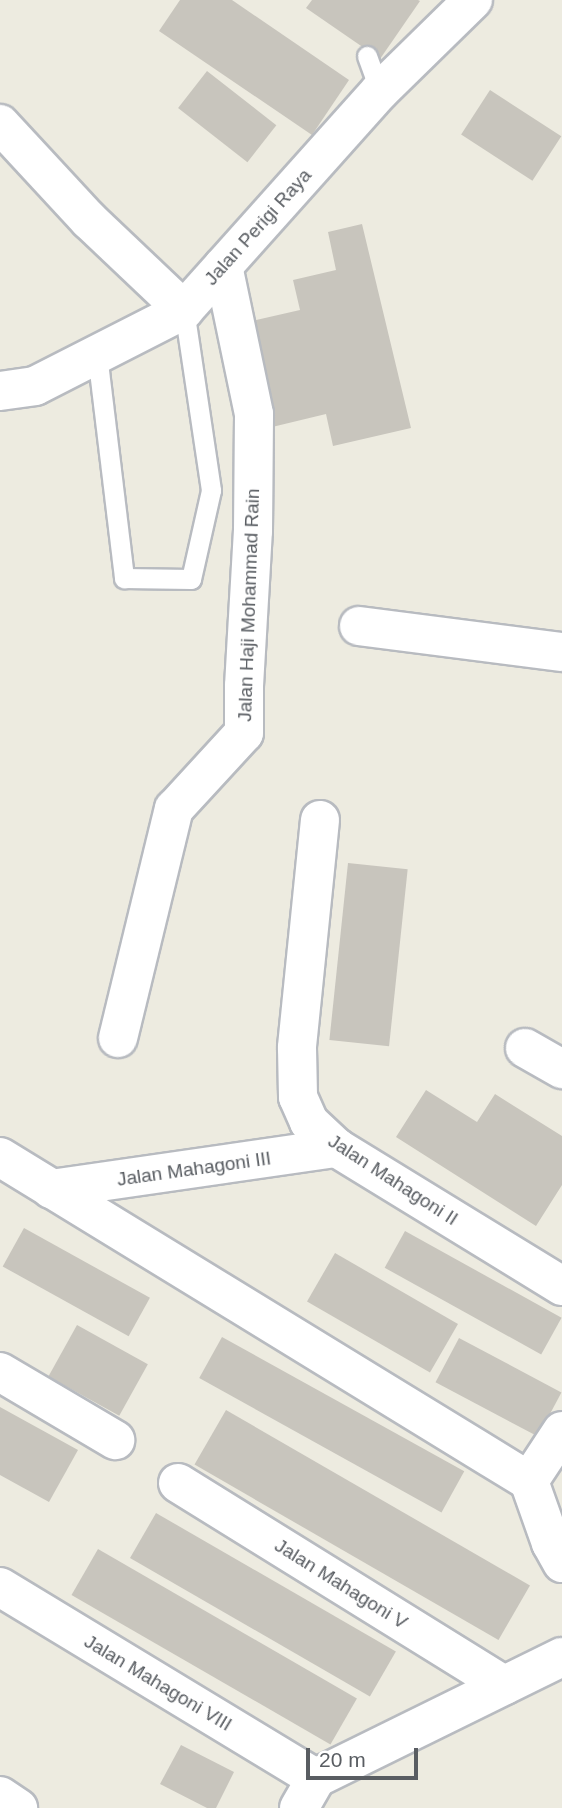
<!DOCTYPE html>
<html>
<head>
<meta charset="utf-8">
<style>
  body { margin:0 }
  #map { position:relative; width:562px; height:1808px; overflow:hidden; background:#edebe0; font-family:Helvetica,sans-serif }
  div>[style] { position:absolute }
  .building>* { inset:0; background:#c8c5bd; transform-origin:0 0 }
  .roads { filter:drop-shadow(2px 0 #b8bbc0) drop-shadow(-2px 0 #b8bbc0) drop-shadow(0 2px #b8bbc0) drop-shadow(0 -2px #b8bbc0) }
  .service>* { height:19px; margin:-9.5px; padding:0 9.5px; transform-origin:9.5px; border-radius:9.5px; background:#fff }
  .minor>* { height:38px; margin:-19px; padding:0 19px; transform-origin:19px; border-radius:19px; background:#fff }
  .tertiary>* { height:38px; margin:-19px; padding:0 19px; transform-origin:19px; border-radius:19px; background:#fff }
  span { translate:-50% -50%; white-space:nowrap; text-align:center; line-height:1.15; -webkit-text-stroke:7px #fff; paint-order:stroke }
  .street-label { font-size:19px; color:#595d62 }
  .scale { position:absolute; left:306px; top:1748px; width:112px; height:32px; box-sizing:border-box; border:4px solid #595d62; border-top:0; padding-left:9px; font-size:21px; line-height:24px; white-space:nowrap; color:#595d62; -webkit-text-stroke:5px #fff; paint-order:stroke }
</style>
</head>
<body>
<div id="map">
  <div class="building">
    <div style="clip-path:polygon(180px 0,232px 0,349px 80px,312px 135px,159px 31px)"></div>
    <div style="clip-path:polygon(312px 0,418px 0,420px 1px,380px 59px,306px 8px)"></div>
    <div style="left:207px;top:71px;width:88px;height:47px;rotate:38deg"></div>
    <div style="left:490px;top:90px;width:85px;height:53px;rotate:33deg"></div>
    <div style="clip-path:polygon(362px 224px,411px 428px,333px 446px,326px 414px,268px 428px,243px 323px,300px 310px,293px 280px,336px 270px,328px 232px)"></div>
    <div style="left:348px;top:863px;width:60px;height:178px;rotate:6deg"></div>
    <div style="clip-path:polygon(426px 1090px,477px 1122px,495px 1094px,562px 1136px,562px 1185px,536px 1226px,396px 1137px)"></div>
    <div style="left:24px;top:1228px;width:144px;height:44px;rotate:29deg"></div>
    <div style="left:405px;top:1231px;width:179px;height:42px;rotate:29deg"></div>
    <div style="left:335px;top:1253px;width:142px;height:56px;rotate:30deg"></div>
    <div style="left:77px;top:1325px;width:81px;height:59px;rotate:29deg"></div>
    <div style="left:222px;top:1337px;width:277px;height:47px;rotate:29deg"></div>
    <div style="left:459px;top:1338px;width:116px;height:50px;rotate:28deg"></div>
    <div style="clip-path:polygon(0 1407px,78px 1450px,49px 1502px,0 1475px)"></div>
    <div style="left:226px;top:1410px;width:351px;height:63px;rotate:30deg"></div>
    <div style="left:156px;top:1513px;width:277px;height:52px;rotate:30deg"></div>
    <div style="left:98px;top:1549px;width:299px;height:53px;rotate:30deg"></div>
    <div style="clip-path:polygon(181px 1745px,234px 1772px,216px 1808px,207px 1808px,160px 1784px)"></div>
  </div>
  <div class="roads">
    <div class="service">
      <div style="left:367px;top:56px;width:37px;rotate:70deg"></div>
      <div style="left:97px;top:354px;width:226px;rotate:83.1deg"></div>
      <div style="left:124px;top:578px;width:67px;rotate:0.9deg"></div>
      <div style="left:191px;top:579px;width:91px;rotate:-77.3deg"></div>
      <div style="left:211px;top:490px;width:182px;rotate:-98.5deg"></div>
    </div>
    <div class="minor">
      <div style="left:0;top:124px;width:131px;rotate:47.2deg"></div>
      <div style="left:89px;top:220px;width:131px;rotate:43.5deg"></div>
      <div style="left:359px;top:626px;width:205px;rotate:7.3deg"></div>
      <div style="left:320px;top:820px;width:229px;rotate:95.8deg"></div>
      <div style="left:297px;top:1048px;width:49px;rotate:88.8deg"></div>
      <div style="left:298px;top:1097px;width:27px;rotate:66deg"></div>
      <div style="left:309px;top:1122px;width:38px;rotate:43deg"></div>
      <div style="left:337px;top:1148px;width:264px;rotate:31.5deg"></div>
      <div style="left:118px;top:1038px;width:236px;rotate:-76.3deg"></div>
      <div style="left:174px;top:809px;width:103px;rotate:-47.4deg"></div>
      <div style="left:244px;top:733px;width:47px;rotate:-90deg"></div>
      <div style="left:244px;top:686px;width:155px;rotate:-86.7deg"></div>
      <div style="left:253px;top:531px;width:117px;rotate:-89.5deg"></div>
      <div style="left:254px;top:414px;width:151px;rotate:-101.8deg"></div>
      <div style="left:525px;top:1048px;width:43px;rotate:29.6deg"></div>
      <div style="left:0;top:1157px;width:620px;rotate:31.49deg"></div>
      <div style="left:51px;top:1189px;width:289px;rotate:-8.2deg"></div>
      <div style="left:0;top:1372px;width:134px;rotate:30.6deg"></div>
      <div style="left:562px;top:1431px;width:60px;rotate:123.4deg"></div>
      <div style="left:529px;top:1481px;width:66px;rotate:70.5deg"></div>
      <div style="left:551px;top:1543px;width:23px;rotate:61deg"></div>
      <div style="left:178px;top:1483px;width:384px;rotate:31.8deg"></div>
      <div style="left:0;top:1587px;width:369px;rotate:31.2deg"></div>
      <div style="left:0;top:1796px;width:22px;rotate:34deg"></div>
      <div style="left:299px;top:1808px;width:34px;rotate:-60deg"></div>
      <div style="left:316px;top:1778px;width:274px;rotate:-26.2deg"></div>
    </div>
    <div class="tertiary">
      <div style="left:0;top:391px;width:35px;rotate:-8deg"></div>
      <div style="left:35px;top:386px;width:167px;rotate:-27deg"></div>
      <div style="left:184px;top:310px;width:294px;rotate:-48.2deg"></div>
      <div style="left:380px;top:91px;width:130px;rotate:-44.4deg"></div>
    </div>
  </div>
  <div class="street-label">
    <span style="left:258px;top:227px;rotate:-48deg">Jalan Perigi Raya</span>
    <span style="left:249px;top:605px;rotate:-88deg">Jalan Haji Mohammad Rain</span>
    <span style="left:194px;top:1169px;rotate:-8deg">Jalan Mahagoni III</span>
    <span style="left:393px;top:1180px;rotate:33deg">Jalan Mahagoni II</span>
    <span style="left:341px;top:1584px;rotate:32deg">Jalan Mahagoni V</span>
    <span style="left:158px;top:1683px;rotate:31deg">Jalan Mahagoni VIII</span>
  </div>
  <div class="scale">20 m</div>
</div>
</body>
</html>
